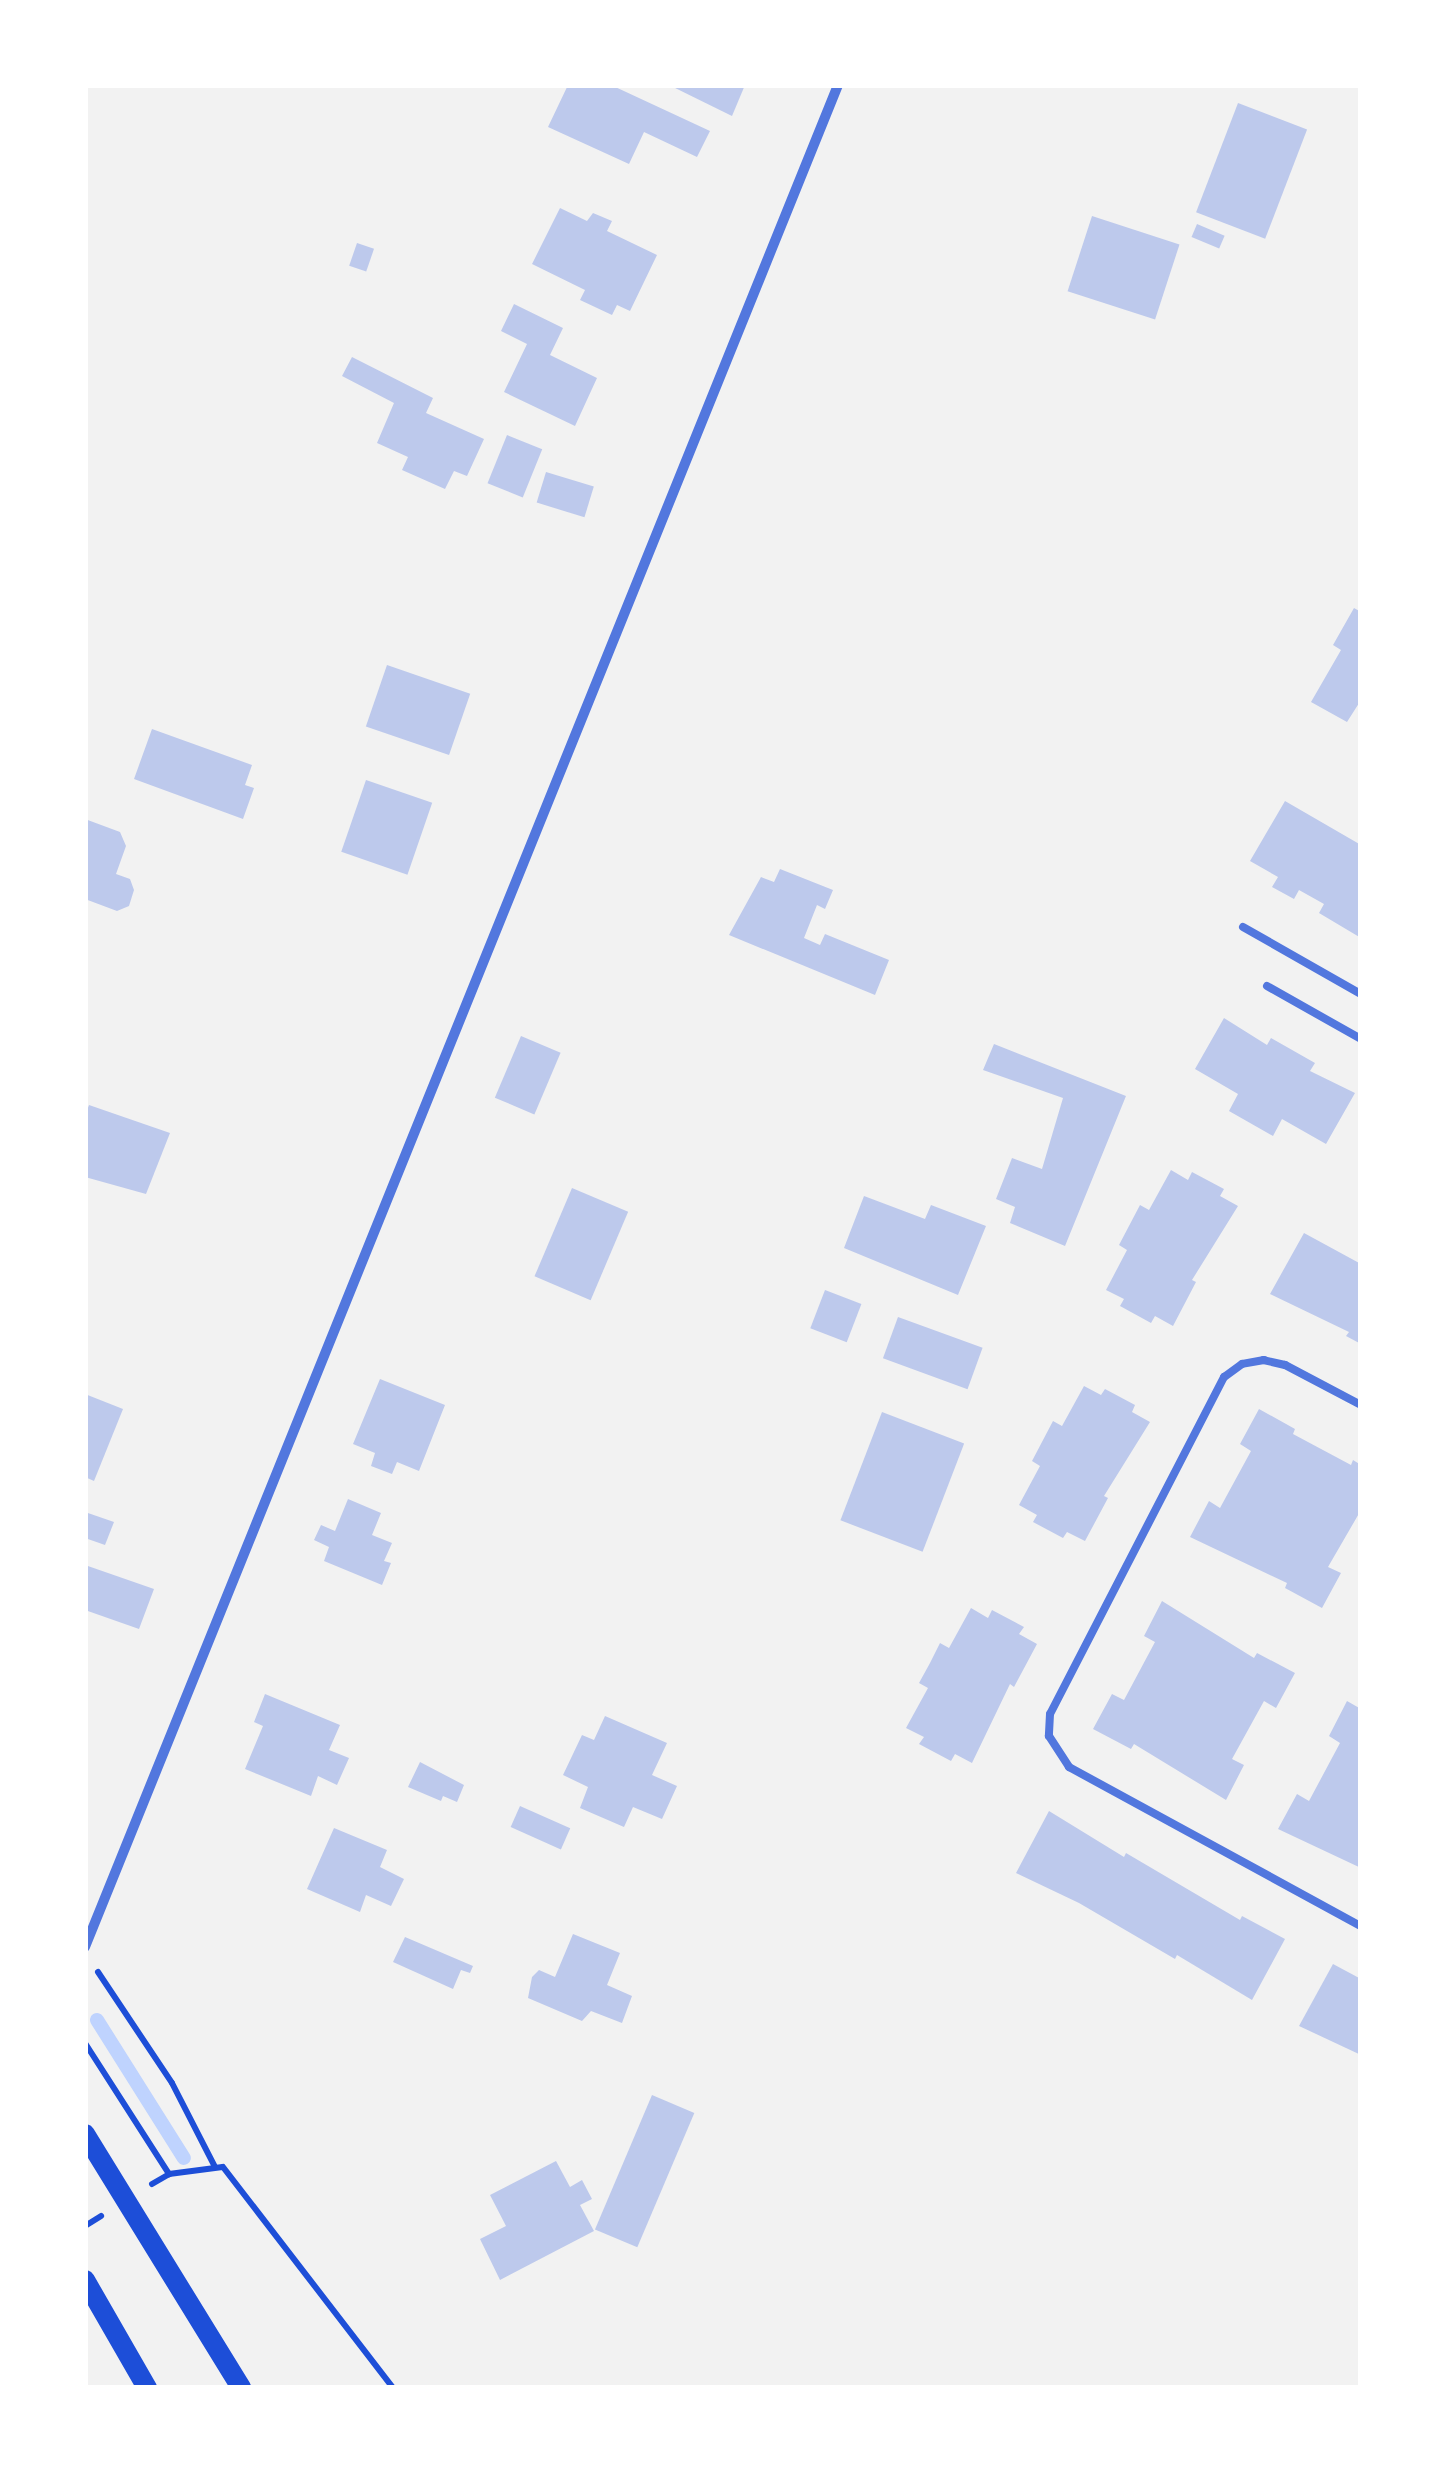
<!DOCTYPE html>
<html>
<head>
<meta charset="utf-8">
<style>
  body { margin:0 }
  #map { position:relative; width:1446px; height:2473px; overflow:hidden; background:#f2f2f2; font-family:"Public Sans",sans-serif }
  div>[style] { position:absolute }
  .stream>* { height:14px; margin:-7px; padding:0 7px; transform-origin:7px; border-radius:7px; background:#bfd3fe }
  .building>* { inset:0; background:#bdc9ec; transform-origin:0 0 }
  .path>* { height:6px; margin:-3px; padding:0 3px; transform-origin:3px; border-radius:3px; background:#1d4ed8 }
  .service>* { height:8px; margin:-4px; padding:0 4px; transform-origin:4px; border-radius:4px; background:#5277de }
  .minor>* { height:10px; margin:-5px; padding:0 5px; transform-origin:5px; border-radius:5px; background:#5277de }
  .secondary>* { height:20px; margin:-10px; padding:0 10px; transform-origin:10px; border-radius:10px; background:#1d4ed8 }
  span { translate:-50% -50%; white-space:nowrap; text-align:center; line-height:1.15; -webkit-text-stroke:9px #fff; paint-order:stroke }
  .frame { position:absolute; inset:0; border:88px solid #fff; pointer-events:none }
</style>
</head>
<body>
<div id="map">
  <div class="stream">
    <div style="left:97px;top:2020px;width:163px;rotate:57.8deg"></div>
  </div>
  <div class="building">
    <div style="clip-path:polygon(568px 85px,611px 85px,710px 131px,697px 157px,644px 132px,629px 164px,548px 127px)"></div>
    <div style="clip-path:polygon(669px 85px,745px 85px,732px 116px)"></div>
    <div style="left:1238px;top:103px;width:74px;height:117px;rotate:21deg"></div>
    <div style="clip-path:polygon(560px 208px,587px 221px,593px 213px,612px 221px,607px 231px,657px 255px,630px 311px,617px 305px,612px 315px,580px 300px,585px 290px,532px 264px)"></div>
    <div style="left:1092px;top:216px;width:92px;height:79px;rotate:18deg"></div>
    <div style="left:1197px;top:224px;width:30px;height:14px;rotate:23deg"></div>
    <div style="left:357px;top:243px;width:18px;height:24px;rotate:19deg"></div>
    <div style="clip-path:polygon(514px 304px,563px 328px,550px 355px,597px 378px,575px 426px,504px 392px,527px 344px,501px 331px)"></div>
    <div style="clip-path:polygon(352px 357px,433px 398px,426px 413px,484px 439px,467px 476px,454px 471px,445px 489px,402px 470px,408px 457px,377px 443px,394px 403px,342px 376px)"></div>
    <div style="left:507px;top:435px;width:38px;height:52px;rotate:22deg"></div>
    <div style="left:546px;top:472px;width:50px;height:32px;rotate:17deg"></div>
    <div style="clip-path:polygon(1354px 608px,1361px 612px,1361px 700px,1347px 722px,1311px 702px,1341px 650px,1333px 645px)"></div>
    <div style="left:387px;top:665px;width:88px;height:65px;rotate:19deg"></div>
    <div style="clip-path:polygon(152px 729px,252px 765px,245px 785px,254px 788px,243px 819px,134px 779px)"></div>
    <div style="left:366px;top:780px;width:70px;height:76px;rotate:19deg"></div>
    <div style="clip-path:polygon(1285px 801px,1361px 845px,1361px 938px,1319px 913px,1324px 904px,1299px 890px,1294px 899px,1272px 887px,1278px 877px,1250px 861px)"></div>
    <div style="clip-path:polygon(85px 819px,120px 832px,126px 846px,116px 874px,130px 879px,134px 890px,129px 906px,117px 911px,85px 899px)"></div>
    <div style="clip-path:polygon(780px 869px,833px 890px,825px 909px,817px 905px,804px 938px,820px 945px,825px 934px,889px 960px,875px 995px,729px 935px,761px 877px,774px 882px)"></div>
    <div style="clip-path:polygon(1224px 1018px,1267px 1045px,1271px 1038px,1315px 1063px,1310px 1071px,1355px 1093px,1326px 1144px,1282px 1119px,1273px 1136px,1229px 1111px,1238px 1094px,1195px 1069px)"></div>
    <div style="left:521px;top:1036px;width:43px;height:67px;rotate:23deg"></div>
    <div style="clip-path:polygon(994px 1044px,1126px 1096px,1065px 1246px,1010px 1223px,1015px 1207px,996px 1199px,1012px 1158px,1042px 1169px,1063px 1098px,983px 1070px)"></div>
    <div style="clip-path:polygon(89px 1105px,170px 1133px,146px 1194px,85px 1177px,85px 1116px)"></div>
    <div style="clip-path:polygon(1171px 1170px,1188px 1180px,1192px 1172px,1224px 1189px,1220px 1196px,1238px 1206px,1192px 1280px,1196px 1282px,1173px 1326px,1155px 1316px,1151px 1323px,1120px 1306px,1124px 1299px,1106px 1290px,1127px 1250px,1119px 1245px,1140px 1205px,1149px 1210px)"></div>
    <div style="left:572px;top:1188px;width:61px;height:96px;rotate:23deg"></div>
    <div style="clip-path:polygon(864px 1196px,925px 1219px,931px 1205px,986px 1226px,958px 1295px,844px 1248px)"></div>
    <div style="clip-path:polygon(1304px 1233px,1361px 1264px,1361px 1344px,1346px 1336px,1349px 1332px,1270px 1294px)"></div>
    <div style="left:825px;top:1290px;width:39px;height:41px;rotate:21deg"></div>
    <div style="left:898px;top:1317px;width:90px;height:44px;rotate:20deg"></div>
    <div style="clip-path:polygon(380px 1379px,445px 1405px,419px 1471px,397px 1462px,392px 1474px,371px 1466px,375px 1453px,353px 1444px)"></div>
    <div style="clip-path:polygon(1084px 1386px,1101px 1395px,1105px 1389px,1135px 1405px,1132px 1412px,1150px 1422px,1104px 1496px,1108px 1498px,1085px 1541px,1067px 1532px,1063px 1538px,1033px 1522px,1037px 1515px,1019px 1505px,1040px 1466px,1032px 1461px,1053px 1421px,1062px 1426px)"></div>
    <div style="clip-path:polygon(85px 1394px,123px 1409px,94px 1481px,85px 1477px)"></div>
    <div style="clip-path:polygon(1259px 1409px,1295px 1429px,1293px 1434px,1351px 1465px,1353px 1460px,1361px 1465px,1361px 1510px,1328px 1567px,1341px 1573px,1322px 1608px,1285px 1588px,1287px 1583px,1190px 1537px,1209px 1501px,1220px 1508px,1251px 1451px,1240px 1444px)"></div>
    <div style="left:882px;top:1412px;width:88px;height:116px;rotate:21deg"></div>
    <div style="clip-path:polygon(348px 1499px,381px 1513px,372px 1535px,392px 1543px,384px 1561px,391px 1563px,382px 1585px,324px 1561px,329px 1547px,314px 1540px,321px 1525px,335px 1531px)"></div>
    <div style="clip-path:polygon(85px 1512px,114px 1522px,105px 1545px,85px 1538px)"></div>
    <div style="clip-path:polygon(85px 1565px,154px 1589px,139px 1629px,85px 1610px)"></div>
    <div style="clip-path:polygon(1162px 1601px,1254px 1658px,1257px 1653px,1295px 1673px,1276px 1708px,1264px 1701px,1232px 1759px,1244px 1765px,1226px 1800px,1134px 1744px,1131px 1749px,1093px 1729px,1112px 1694px,1124px 1700px,1155px 1642px,1144px 1636px)"></div>
    <div style="clip-path:polygon(971px 1608px,988px 1618px,992px 1610px,1024px 1627px,1019px 1634px,1037px 1644px,1014px 1687px,1010px 1684px,972px 1763px,955px 1754px,951px 1761px,919px 1744px,924px 1737px,906px 1728px,928px 1688px,919px 1683px,930px 1663px,940px 1643px,949px 1648px)"></div>
    <div style="clip-path:polygon(265px 1694px,340px 1725px,329px 1750px,349px 1758px,337px 1785px,318px 1776px,311px 1796px,245px 1769px,263px 1726px,254px 1722px)"></div>
    <div style="clip-path:polygon(1347px 1701px,1361px 1709px,1361px 1868px,1278px 1829px,1297px 1794px,1309px 1801px,1340px 1743px,1329px 1736px)"></div>
    <div style="clip-path:polygon(605px 1716px,667px 1743px,652px 1775px,677px 1786px,662px 1819px,633px 1807px,624px 1827px,580px 1808px,588px 1787px,563px 1775px,582px 1735px,594px 1740px)"></div>
    <div style="clip-path:polygon(420px 1762px,464px 1785px,457px 1802px,443px 1796px,441px 1801px,408px 1787px)"></div>
    <div style="left:520px;top:1806px;width:55px;height:23px;rotate:24deg"></div>
    <div style="clip-path:polygon(1049px 1811px,1124px 1857px,1126px 1853px,1240px 1920px,1242px 1916px,1285px 1939px,1252px 2000px,1177px 1955px,1175px 1959px,1079px 1903px,1016px 1873px)"></div>
    <div style="clip-path:polygon(334px 1828px,387px 1850px,380px 1867px,404px 1879px,391px 1906px,366px 1895px,360px 1912px,307px 1889px)"></div>
    <div style="clip-path:polygon(573px 1934px,620px 1953px,607px 1985px,632px 1996px,622px 2023px,591px 2011px,582px 2021px,528px 1998px,532px 1977px,539px 1970px,555px 1977px)"></div>
    <div style="clip-path:polygon(405px 1937px,473px 1966px,470px 1973px,461px 1970px,453px 1989px,393px 1962px)"></div>
    <div style="clip-path:polygon(1333px 1964px,1361px 1979px,1361px 2055px,1299px 2026px)"></div>
    <div style="left:652px;top:2095px;width:46px;height:146px;rotate:23deg"></div>
    <div style="clip-path:polygon(556px 2161px,570px 2187px,582px 2180px,592px 2199px,580px 2205px,594px 2231px,500px 2280px,480px 2239px,506px 2226px,490px 2195px)"></div>
  </div>
  <div class="path">
    <div style="left:98px;top:1972px;width:133px;rotate:56.3deg"></div>
    <div style="left:172px;top:2083px;width:94px;rotate:62.9deg"></div>
    <div style="left:85px;top:2043px;width:156px;rotate:57.3deg"></div>
    <div style="left:152px;top:2184px;width:20px;rotate:-30deg"></div>
    <div style="left:169px;top:2174px;width:54px;rotate:-7.4deg"></div>
    <div style="left:223px;top:2167px;width:279px;rotate:52.4deg"></div>
    <div style="left:85px;top:2226px;width:19px;rotate:-32deg"></div>
  </div>
  <div class="service">
    <div style="left:1243px;top:927px;width:136px;rotate:29.6deg"></div>
    <div style="left:1267px;top:986px;width:108px;rotate:29.4deg"></div>
    <div style="left:1361px;top:1405px;width:86px;rotate:-152.2deg"></div>
    <div style="left:1285px;top:1365px;width:22px;rotate:-167deg"></div>
    <div style="left:1264px;top:1360px;width:22px;rotate:170deg"></div>
    <div style="left:1242px;top:1364px;width:22px;rotate:144deg"></div>
    <div style="left:1224px;top:1377px;width:379px;rotate:117.3deg"></div>
    <div style="left:1050px;top:1714px;width:22px;rotate:93deg"></div>
    <div style="left:1049px;top:1736px;width:37px;rotate:57deg"></div>
    <div style="left:1069px;top:1767px;width:332px;rotate:28.6deg"></div>
  </div>
  <div class="minor">
    <div style="left:85px;top:1947px;width:2008px;rotate:-67.98deg"></div>
  </div>
  <div class="secondary">
    <div style="left:85px;top:2134px;width:298px;rotate:58.4deg"></div>
    <div style="left:85px;top:2280px;width:125px;rotate:60.1deg"></div>
  </div>
  <div class="frame"></div>
</div>
</body>
</html>
